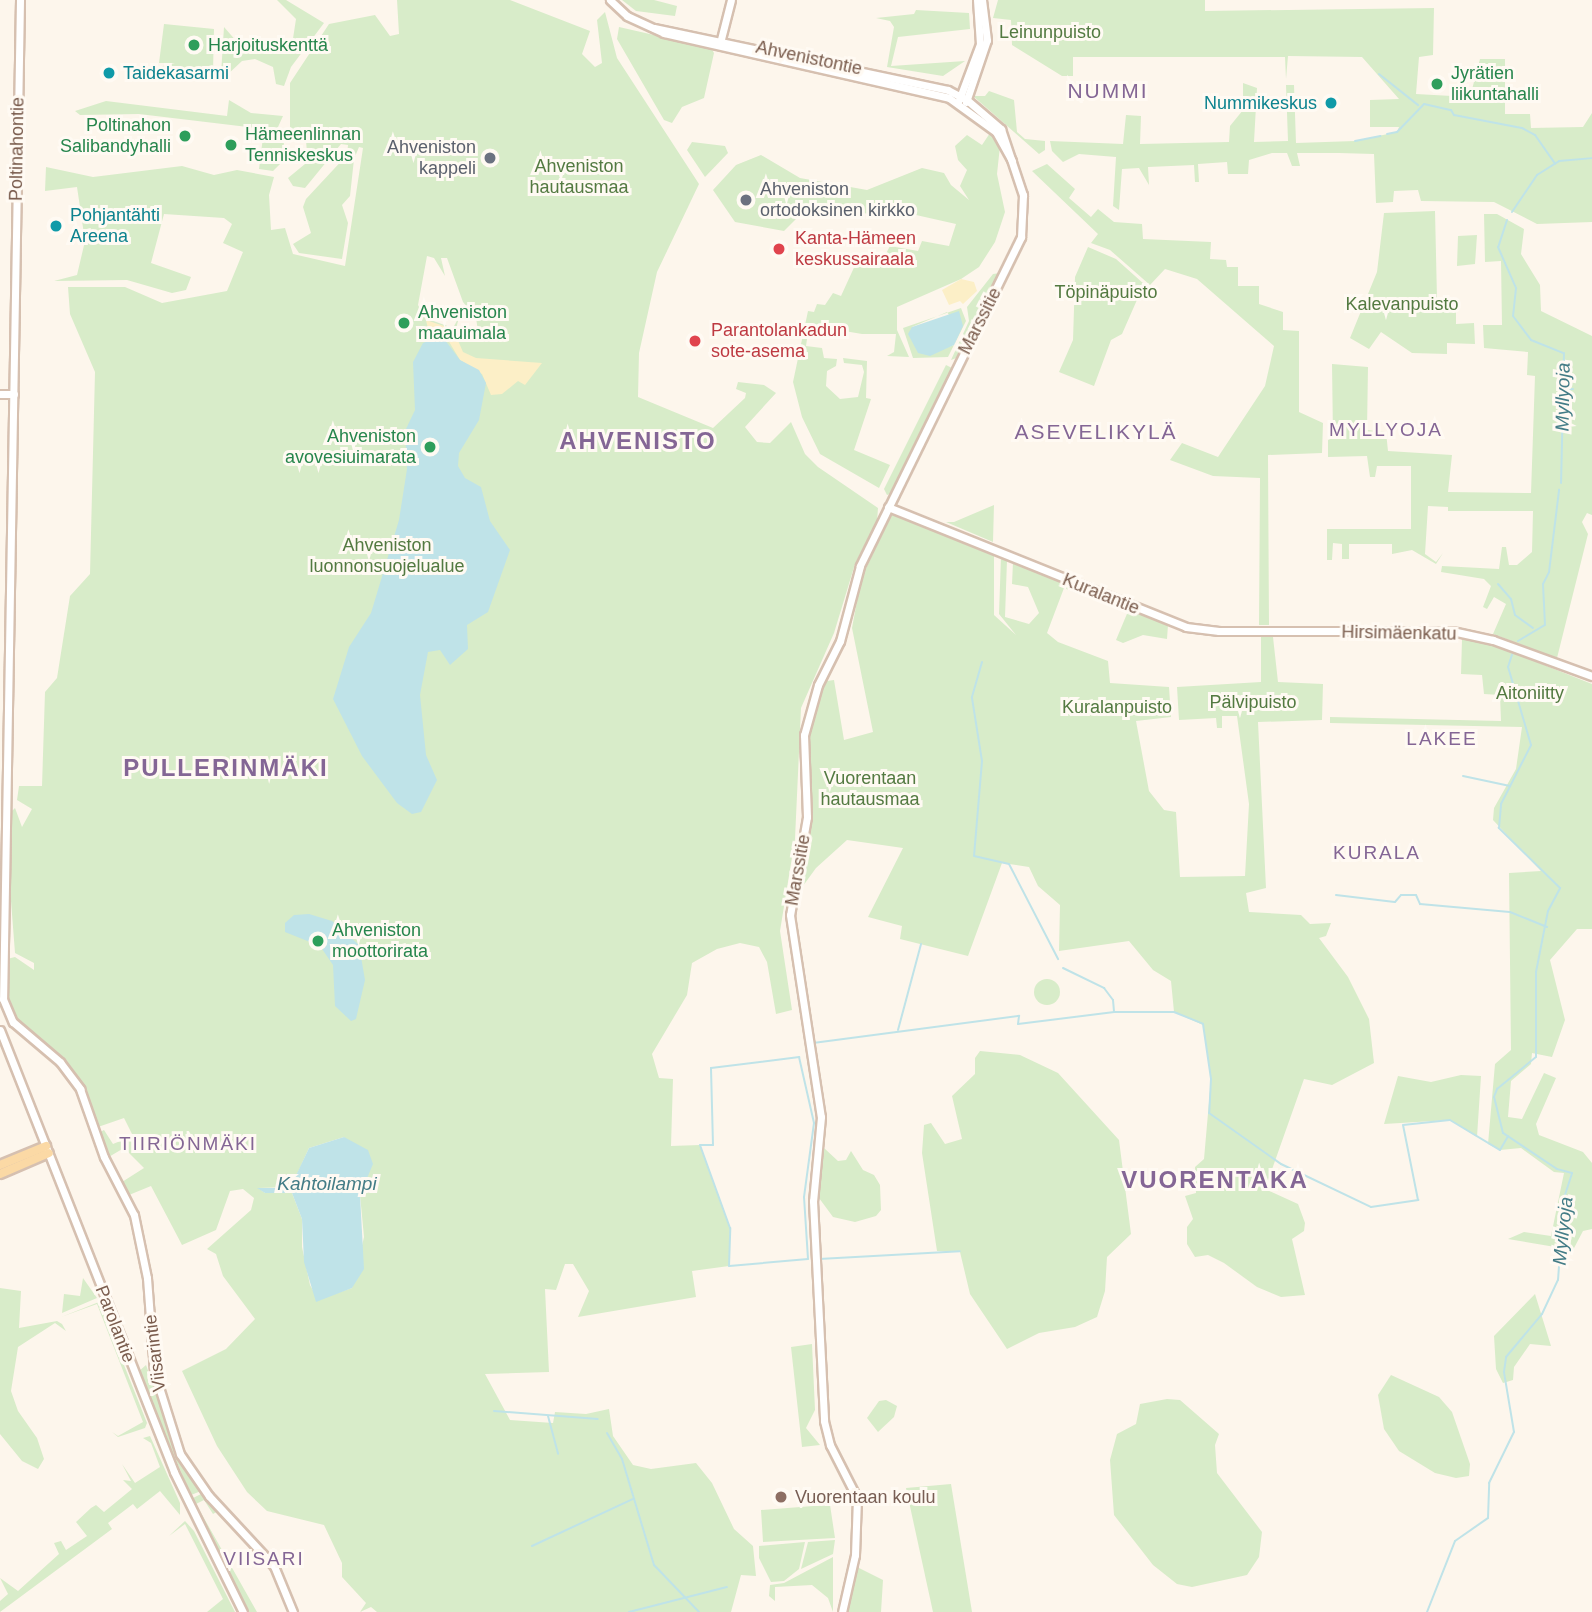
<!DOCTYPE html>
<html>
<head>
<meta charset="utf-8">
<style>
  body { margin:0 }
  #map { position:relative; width:1592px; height:1612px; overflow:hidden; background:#fdf6ec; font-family:Helvetica,sans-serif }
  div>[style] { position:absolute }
  .green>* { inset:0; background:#d8ecc9 }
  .round { border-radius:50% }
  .sand>* { inset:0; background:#fcefc7 }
  .water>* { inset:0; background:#bfe3e8 }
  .stream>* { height:2px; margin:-1px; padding:0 1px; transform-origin:1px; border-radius:1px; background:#bfe3e8 }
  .roads { filter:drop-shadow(2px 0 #d6c0b0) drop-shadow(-2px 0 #d6c0b0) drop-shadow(0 2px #d6c0b0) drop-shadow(0 -2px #d6c0b0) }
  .secondary>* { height:7px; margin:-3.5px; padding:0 3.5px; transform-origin:3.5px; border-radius:3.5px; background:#fff }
  .primary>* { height:8px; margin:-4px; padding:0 4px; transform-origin:4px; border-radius:4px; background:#fbd9a5 }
  .dots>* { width:19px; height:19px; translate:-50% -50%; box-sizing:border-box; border:4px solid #fffaf3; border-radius:50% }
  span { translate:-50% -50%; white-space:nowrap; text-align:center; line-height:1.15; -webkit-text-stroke:6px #fffaf3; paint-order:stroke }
  .park-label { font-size:18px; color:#537a41 }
  .leisure-label { font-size:18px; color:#27864d }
  .left { translate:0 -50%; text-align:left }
  .right { translate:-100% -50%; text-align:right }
  .street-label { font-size:18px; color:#7a5c4d }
  .culture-label { font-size:18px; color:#0d838f }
  .worship-label { font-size:18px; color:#5b616d }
  .health-label { font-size:18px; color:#be3a42 }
  .education-label { font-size:18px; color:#785e54 }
  .water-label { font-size:19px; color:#437c86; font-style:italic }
  .neighbourhood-label { font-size:19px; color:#846695; letter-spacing:2px }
  .quarter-label { font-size:21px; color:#846695; letter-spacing:2px }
  .district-label { font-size:24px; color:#846695; font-weight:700; letter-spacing:2px }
</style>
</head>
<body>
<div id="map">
  <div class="green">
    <div style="clip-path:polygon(277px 0,286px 0,324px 23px,291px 67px,284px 86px,276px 84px,273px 67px,255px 59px,242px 61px,226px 76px,221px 74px,224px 27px,245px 51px,278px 54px,292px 45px,296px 19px)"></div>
    <div style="clip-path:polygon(evenodd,397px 0,510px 0,590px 31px,582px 54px,595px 67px,602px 63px,597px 20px,605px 12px,617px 58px,699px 184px,657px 272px,639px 353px,638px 397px,713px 428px,745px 398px,746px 393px,736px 389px,738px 382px,764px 385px,776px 393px,745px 427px,757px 442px,770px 443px,791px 422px,805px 454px,818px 467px,878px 508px,877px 522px,855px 564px,834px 633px,801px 708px,795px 839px,780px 931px,792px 1010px,776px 1014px,767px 962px,759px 947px,740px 943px,717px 949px,692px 963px,687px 995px,652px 1054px,659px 1078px,673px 1079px,671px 1146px,700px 1145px,730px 1228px,729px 1266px,692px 1271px,696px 1297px,578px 1317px,589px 1291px,573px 1264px,565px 1264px,556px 1290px,545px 1289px,549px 1372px,485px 1374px,510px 1420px,553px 1423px,555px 1412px,586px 1414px,609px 1409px,613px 1436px,633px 1465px,651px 1469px,696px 1463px,712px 1483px,734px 1529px,753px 1546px,756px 1576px,741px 1575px,731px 1612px,377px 1612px,371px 1607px,360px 1612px,366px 1603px,342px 1577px,342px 1563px,324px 1525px,267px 1511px,247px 1492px,217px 1446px,182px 1371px,226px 1349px,255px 1319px,223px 1276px,216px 1254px,207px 1249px,251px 1210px,254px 1198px,243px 1189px,230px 1191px,216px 1230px,182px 1245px,151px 1186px,129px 1195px,122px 1182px,144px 1168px,124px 1148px,107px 1158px,98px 1133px,104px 1130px,113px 1144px,133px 1136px,124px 1118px,98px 1127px,78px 1077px,15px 1020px,7px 1001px,7px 959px,15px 957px,34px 970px,34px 963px,15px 953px,10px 888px,12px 811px,15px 808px,22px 827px,32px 809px,17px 800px,19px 786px,42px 786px,45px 692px,57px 678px,70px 596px,90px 574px,95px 372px,70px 314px,68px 287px,125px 287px,162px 303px,227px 291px,243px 252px,223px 243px,232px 224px,224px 218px,164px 214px,151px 263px,191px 277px,186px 290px,172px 293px,127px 280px,54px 281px,77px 275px,85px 241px,77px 187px,45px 191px,46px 167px,93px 177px,182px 166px,214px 175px,237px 170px,274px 177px,269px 195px,271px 230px,285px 228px,293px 254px,345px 266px,363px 148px,359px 147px,354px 159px,350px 196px,342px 205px,348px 223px,342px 259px,299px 253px,293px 244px,311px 233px,303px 207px,306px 199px,347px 155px,348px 145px,341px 144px,305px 188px,293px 186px,288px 178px,305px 164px,307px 153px,306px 140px,290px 127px,290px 83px,329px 24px,375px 15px,390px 36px,399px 34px,397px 0,427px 256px,434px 258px,445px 276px,441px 258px,447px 258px,463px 302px,476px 318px,479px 337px,456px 329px,459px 317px,453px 328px,425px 318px,418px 305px,427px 256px,397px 0,344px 1137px,366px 1184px,360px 1195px,364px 1237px,352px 1288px,325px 1297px,315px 1294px,310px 1285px,302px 1247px,302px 1219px,292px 1193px,265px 1193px,258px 1188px,291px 1187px,309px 1148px,344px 1137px)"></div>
    <div style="clip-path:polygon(622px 0,654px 0,677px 6px,675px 16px,636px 11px)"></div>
    <div style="clip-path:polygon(998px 0,1205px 0,1205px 11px,1434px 8px,1433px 55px,1419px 57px,1416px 94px,1470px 97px,1480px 59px,1505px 59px,1505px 114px,1530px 114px,1531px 128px,1583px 127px,1592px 113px,1592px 222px,1537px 224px,1494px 202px,1421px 201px,1418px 190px,1394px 191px,1393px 202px,1376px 203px,1374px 154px,1339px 153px,1297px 153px,1300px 166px,1292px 166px,1287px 153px,1272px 153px,1249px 160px,1248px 174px,1228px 174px,1227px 162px,1198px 164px,1199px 182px,1195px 182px,1194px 165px,1148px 167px,1149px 185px,1139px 168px,1122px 169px,1119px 210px,1113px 206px,1116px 157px,1079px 154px,1063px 162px,1052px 151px,1050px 141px,1123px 144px,1126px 115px,1141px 116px,1140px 144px,1229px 142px,1230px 126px,1243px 110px,1243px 83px,1257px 88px,1254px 142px,1288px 141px,1286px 85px,1294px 85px,1296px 143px,1355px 141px,1397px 132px,1399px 127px,1370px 127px,1370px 100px,1399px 99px,1362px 57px,1288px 56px,1286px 79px,1285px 57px,1073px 57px,1073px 76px,1062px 76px,1012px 45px,1011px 20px,993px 18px)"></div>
    <div style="clip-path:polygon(916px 10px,969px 13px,970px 29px,898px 37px,891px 66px,965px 61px,943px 76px,887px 67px,894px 27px,890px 21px,876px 18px,914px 14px)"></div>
    <div style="clip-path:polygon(164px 24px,214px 29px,213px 71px,159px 67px,175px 63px,159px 63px)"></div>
    <div style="clip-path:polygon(619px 27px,711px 48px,714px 53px,704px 98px,682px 107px,672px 123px,664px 120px,617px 39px)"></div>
    <div style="clip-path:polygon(989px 91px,1014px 100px,1017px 132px,1025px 139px,1045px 141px,1045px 150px,1039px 154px,973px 96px,985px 96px)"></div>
    <div style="clip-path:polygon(229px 100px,251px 113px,283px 116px,273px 138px,284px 142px,282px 162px,273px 171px,259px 169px,264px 129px,139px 114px,80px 115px,75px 111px,106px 101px,227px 116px)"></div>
    <div style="clip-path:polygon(992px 130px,1000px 146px,997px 174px,1005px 212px,995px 242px,979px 267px,961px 279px,897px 307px,897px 330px,909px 357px,887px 356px,894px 352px,896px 334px,862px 334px,809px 325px,806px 346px,822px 348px,824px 358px,837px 359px,836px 366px,827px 371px,826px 386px,840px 399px,858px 397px,864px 372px,862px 365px,844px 363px,843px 358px,867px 361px,866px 398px,871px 399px,854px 450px,890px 465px,879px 488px,820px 454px,802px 417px,793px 382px,808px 311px,814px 312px,817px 304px,825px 305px,833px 293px,841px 296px,857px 261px,881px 263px,890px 246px,918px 251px,922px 241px,949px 246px,956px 224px,916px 215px,897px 201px,876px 214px,842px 212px,828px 206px,815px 212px,805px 210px,784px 231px,735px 222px,713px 190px,736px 165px,761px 155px,800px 178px,867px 190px,922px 168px,944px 173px,951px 185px,969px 200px,960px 186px,967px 170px,958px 160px,955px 146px,967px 135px,982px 145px)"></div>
    <div style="clip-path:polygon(692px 142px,725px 146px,728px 153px,705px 177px,687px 150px)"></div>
    <div style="clip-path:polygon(1047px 164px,1075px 189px,1069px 198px,1091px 217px,1098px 209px,1114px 222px,1142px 224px,1143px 239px,1211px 242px,1210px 259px,1226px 260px,1227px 267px,1238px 267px,1238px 286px,1259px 286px,1259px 304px,1283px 312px,1283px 330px,1299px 331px,1299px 412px,1323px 423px,1322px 453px,1268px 455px,1269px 625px,1259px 625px,1260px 478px,1213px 476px,1170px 460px,1182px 443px,1218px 457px,1265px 386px,1274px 346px,1197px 279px,1165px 269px,1150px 285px,1110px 250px,1091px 243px,1098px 234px,1032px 171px)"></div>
    <div style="clip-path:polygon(1435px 211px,1437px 298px,1456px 303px,1456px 324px,1474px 323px,1475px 344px,1447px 343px,1447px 354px,1412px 353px,1381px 332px,1369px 349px,1350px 338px,1377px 272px,1384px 213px)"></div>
    <div style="clip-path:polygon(1484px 214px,1497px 214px,1524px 229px,1521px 254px,1540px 285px,1541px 311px,1592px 336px,1592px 515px,1587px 513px,1582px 522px,1588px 534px,1557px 658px,1493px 634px,1506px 604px,1494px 597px,1487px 609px,1483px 607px,1491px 586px,1484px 579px,1441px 572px,1442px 566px,1499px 569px,1502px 547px,1506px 547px,1509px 565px,1517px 565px,1532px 552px,1533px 511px,1448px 511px,1448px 507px,1428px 506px,1425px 554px,1436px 562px,1443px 553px,1436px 564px,1412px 550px,1392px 554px,1392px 544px,1349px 544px,1349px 559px,1342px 559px,1342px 544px,1333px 543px,1332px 560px,1327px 560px,1327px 529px,1411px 529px,1411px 466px,1377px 466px,1375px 477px,1370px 477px,1367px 456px,1328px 457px,1328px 440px,1333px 438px,1332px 364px,1368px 367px,1367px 430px,1386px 432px,1388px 451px,1452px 455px,1448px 492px,1531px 493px,1535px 376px,1527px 375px,1528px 352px,1484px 348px,1483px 325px,1502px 325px,1501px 261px,1485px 262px)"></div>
    <div style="clip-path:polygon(1477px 235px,1475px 264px,1457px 266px,1458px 236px)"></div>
    <div style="clip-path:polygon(1088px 247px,1116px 259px,1144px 284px,1122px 334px,1111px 340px,1094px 386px,1059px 372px,1073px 340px,1075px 277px)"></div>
    <div style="clip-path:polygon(1000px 273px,959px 357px,951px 360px,969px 321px,967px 307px,993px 274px)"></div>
    <div style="clip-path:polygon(evenodd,961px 308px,966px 321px,948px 357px,913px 358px,903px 328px,961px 308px,947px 312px,959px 330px,954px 345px,932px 353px,912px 327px,947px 312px)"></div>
    <div style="clip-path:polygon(946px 365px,954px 369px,892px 493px,887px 495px,884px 489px)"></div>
    <div style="clip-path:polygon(994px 505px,993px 542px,946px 522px,954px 522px)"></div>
    <div style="clip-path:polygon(892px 513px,994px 553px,994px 615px,1016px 635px,999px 614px,1001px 556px,1007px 560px,1005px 617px,1029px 624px,1039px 613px,1028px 587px,1012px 584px,1013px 562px,1077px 587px,1079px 594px,1064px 588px,1047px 633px,1058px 642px,1108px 661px,1110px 683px,1169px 687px,1171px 717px,1136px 721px,1149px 791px,1164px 810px,1176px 812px,1180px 877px,1245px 876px,1249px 804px,1237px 716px,1222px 716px,1222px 728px,1217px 728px,1216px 718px,1179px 720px,1177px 687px,1261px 682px,1261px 637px,1273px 637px,1278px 682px,1323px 684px,1322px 720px,1258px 722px,1266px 888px,1246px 893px,1249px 912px,1301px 915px,1310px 924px,1331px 923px,1326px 936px,1319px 938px,1348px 977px,1369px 1019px,1374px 1063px,1332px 1085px,1304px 1079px,1265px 1189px,1298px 1204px,1305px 1223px,1304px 1231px,1292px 1239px,1305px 1295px,1281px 1297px,1257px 1287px,1224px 1263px,1208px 1255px,1195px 1257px,1187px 1244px,1187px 1227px,1193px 1219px,1185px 1196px,1196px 1193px,1195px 1167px,1204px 1159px,1211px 1079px,1203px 1025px,1174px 1012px,1171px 981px,1153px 970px,1129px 941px,1059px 951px,1060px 905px,1038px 886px,1029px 867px,1002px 863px,968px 956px,900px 939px,902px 926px,868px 917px,903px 848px,847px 840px,816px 868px,795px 897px,811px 817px,806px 742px,813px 709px,827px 681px,834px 680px,844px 740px,873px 732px,852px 628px,861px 579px)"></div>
    <div style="clip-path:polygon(1129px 609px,1168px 625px,1167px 639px,1143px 635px,1123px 643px,1116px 640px)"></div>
    <div style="clip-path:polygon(1462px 639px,1489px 643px,1592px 684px,1592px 929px,1577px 929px,1550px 960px,1565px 1020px,1552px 1057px,1532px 1053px,1531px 1064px,1511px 1081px,1508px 1117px,1522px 1119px,1544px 1073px,1556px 1078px,1536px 1124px,1539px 1135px,1583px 1152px,1592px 1163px,1592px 1229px,1583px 1231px,1573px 1250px,1508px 1239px,1524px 1232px,1551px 1236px,1564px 1173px,1554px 1172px,1521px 1148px,1500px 1150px,1488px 1144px,1495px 1064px,1511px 1050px,1509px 873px,1541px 871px,1493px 820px,1494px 808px,1516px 769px,1522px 727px,1330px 723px,1330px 717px,1501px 721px,1500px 695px,1484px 694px,1482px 675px,1461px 674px)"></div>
    <div class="round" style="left:1034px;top:979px;width:26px;height:26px"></div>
    <div style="clip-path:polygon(980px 1051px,1020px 1055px,1058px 1073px,1119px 1140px,1131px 1234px,1107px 1257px,1105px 1291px,1097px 1317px,1075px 1327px,1039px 1333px,1007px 1349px,970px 1294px,960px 1252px,937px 1251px,922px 1153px,924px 1125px,931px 1123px,945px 1144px,962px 1139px,952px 1096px,975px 1074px,975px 1058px)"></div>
    <div style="clip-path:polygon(1461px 1075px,1481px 1076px,1477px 1137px,1450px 1120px,1384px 1124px,1398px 1076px,1431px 1082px)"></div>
    <div style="clip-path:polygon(824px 1148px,838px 1161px,846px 1160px,851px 1151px,863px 1170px,874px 1175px,880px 1185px,881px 1210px,876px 1216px,855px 1222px,833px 1217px,819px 1198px)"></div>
    <div style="clip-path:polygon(83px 1278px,97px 1298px,62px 1313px,64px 1294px,80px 1296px)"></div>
    <div style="clip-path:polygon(0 1288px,21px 1291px,19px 1328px,57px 1321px,62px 1324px,66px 1331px,55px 1323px,18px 1347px,11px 1391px,18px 1411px,37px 1438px,44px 1459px,38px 1469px,22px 1461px,0 1434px)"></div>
    <div style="clip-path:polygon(1535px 1294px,1551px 1346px,1530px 1344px,1514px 1367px,1513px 1380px,1503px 1383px,1496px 1369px,1494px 1336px)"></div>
    <div style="clip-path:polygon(99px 1302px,147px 1423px,145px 1428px,118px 1437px,112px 1432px,118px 1436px,143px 1422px,97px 1304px,61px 1317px)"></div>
    <div style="clip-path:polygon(812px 1344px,815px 1410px,806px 1428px,820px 1445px,802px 1447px,791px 1347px)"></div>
    <div style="clip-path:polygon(146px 1365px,181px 1462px,201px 1491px,191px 1495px,138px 1372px)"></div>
    <div style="clip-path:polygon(1391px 1375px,1439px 1397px,1452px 1412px,1470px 1464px,1469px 1476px,1456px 1478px,1435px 1473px,1399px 1451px,1384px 1429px,1378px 1395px)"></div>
    <div style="clip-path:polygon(1167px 1399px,1180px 1400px,1219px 1434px,1215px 1445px,1217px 1473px,1262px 1532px,1259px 1557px,1247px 1575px,1192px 1587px,1177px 1584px,1153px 1565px,1114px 1515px,1110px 1460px,1117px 1434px,1136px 1424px,1140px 1404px)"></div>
    <div style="clip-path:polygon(886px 1400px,897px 1406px,894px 1417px,878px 1432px,867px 1418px,879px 1401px)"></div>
    <div style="clip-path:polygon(150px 1436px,180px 1503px,180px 1515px,160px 1491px,137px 1509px,133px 1504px,108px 1523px,112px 1529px,0 1612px,0 1601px,8px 1594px,0 1578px,18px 1591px,59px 1554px,54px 1543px,61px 1541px,66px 1550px,87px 1536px,76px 1522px,91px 1508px,96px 1505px,104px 1512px,132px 1489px,123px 1480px,131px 1481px,122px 1464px,135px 1483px,160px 1467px,151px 1443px,143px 1438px)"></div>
    <div style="clip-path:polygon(951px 1484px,972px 1612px,933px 1612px,906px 1488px)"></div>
    <div style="clip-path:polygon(203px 1493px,218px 1511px,213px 1514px,204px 1500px,196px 1504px,257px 1612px,246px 1612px,195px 1509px,193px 1498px)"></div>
    <div style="clip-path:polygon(829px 1498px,835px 1538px,763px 1542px,761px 1510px,826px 1505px)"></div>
    <div style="clip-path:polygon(185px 1521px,194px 1531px,235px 1612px,207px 1612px,223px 1599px,185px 1524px,169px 1536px)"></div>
    <div style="clip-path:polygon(835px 1540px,833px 1554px,801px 1569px,808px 1542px)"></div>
    <div style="clip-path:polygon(805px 1542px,799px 1569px,784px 1581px,771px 1582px,759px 1558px,759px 1546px)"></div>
    <div style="clip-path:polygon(833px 1557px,833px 1612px,828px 1598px,812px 1585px,775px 1587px,775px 1601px,769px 1596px,770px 1585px,784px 1583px)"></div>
    <div style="clip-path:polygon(857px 1567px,883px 1580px,881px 1612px,845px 1612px)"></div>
  </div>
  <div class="sand">
    <div style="clip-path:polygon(961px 279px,974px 282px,977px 291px,963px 304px,960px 301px,949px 305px,942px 290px)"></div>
    <div style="clip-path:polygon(426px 320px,453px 329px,463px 352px,476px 358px,542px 363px,525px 385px,518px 381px,502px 394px,491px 395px,482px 374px,460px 360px,448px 340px,430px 338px)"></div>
  </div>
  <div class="water">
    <div style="clip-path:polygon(959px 311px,963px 326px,954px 345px,930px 356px,918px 353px,908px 334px,912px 327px)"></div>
    <div style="clip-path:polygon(442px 336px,460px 360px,479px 370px,486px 383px,479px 420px,459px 453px,458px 466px,465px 478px,481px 487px,490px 521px,510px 550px,488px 612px,467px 625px,468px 649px,450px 665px,440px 650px,428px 652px,420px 695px,426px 755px,437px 780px,421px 812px,412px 814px,397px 803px,362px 756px,333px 699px,349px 647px,371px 613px,399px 520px,407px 469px,405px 431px,415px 410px,413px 362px,423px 343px)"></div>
    <div style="clip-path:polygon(309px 914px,332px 921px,359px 945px,365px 980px,356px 1019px,351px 1021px,335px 1006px,333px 965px,320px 946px,285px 932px,285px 923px,294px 915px)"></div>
    <div style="clip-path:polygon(344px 1137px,368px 1150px,373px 1164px,360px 1195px,364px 1269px,352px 1288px,316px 1302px,304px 1262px,302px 1219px,292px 1193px,265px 1193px,257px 1188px,290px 1188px,309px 1148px)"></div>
  </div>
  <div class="stream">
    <div style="left:1379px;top:74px;width:50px;rotate:38.5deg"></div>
    <div style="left:1387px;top:134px;width:10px;rotate:-11deg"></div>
    <div style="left:1397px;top:132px;width:39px;rotate:-46deg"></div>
    <div style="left:1424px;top:104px;width:28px;rotate:13deg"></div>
    <div style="left:1451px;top:110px;width:6px;rotate:59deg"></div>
    <div style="left:1454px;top:115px;width:69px;rotate:10.8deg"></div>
    <div style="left:1522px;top:128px;width:15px;rotate:28deg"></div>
    <div style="left:1535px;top:135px;width:35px;rotate:55deg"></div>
    <div style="left:1355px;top:141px;width:26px;rotate:-11deg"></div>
    <div style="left:1512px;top:212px;width:45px;rotate:-56deg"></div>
    <div style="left:1537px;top:175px;width:26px;rotate:-32deg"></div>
    <div style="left:1559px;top:161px;width:33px;rotate:-5deg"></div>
    <div style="left:1507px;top:220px;width:28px;rotate:108deg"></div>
    <div style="left:1498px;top:247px;width:45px;rotate:66.3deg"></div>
    <div style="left:1516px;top:288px;width:28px;rotate:96deg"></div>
    <div style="left:1513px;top:316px;width:30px;rotate:53deg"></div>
    <div style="left:1531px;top:340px;width:35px;rotate:22deg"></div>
    <div style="left:1564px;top:353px;width:130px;rotate:91.3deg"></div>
    <div style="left:1564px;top:390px;width:9px;rotate:-6deg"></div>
    <div style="left:1498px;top:584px;width:20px;rotate:49deg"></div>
    <div style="left:1511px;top:599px;width:16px;rotate:76deg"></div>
    <div style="left:1515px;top:615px;width:22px;rotate:36deg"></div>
    <div style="left:1518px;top:641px;width:31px;rotate:-31deg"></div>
    <div style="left:1545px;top:625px;width:41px;rotate:-92.8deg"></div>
    <div style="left:1543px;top:584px;width:13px;rotate:-63deg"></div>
    <div style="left:1549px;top:572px;width:83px;rotate:-83deg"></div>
    <div style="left:982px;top:662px;width:37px;rotate:106deg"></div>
    <div style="left:972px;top:698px;width:64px;rotate:81deg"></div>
    <div style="left:982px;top:761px;width:95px;rotate:94.8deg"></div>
    <div style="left:974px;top:856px;width:36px;rotate:13deg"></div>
    <div style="left:1009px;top:864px;width:107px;rotate:62.7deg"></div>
    <div style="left:1463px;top:776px;width:48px;rotate:12deg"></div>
    <div style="left:1336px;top:895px;width:59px;rotate:6.8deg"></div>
    <div style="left:1395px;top:902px;width:9px;rotate:-49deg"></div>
    <div style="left:1401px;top:895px;width:15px"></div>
    <div style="left:1416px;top:895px;width:10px;rotate:66deg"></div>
    <div style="left:1420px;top:904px;width:90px;rotate:5.1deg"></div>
    <div style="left:1510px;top:912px;width:40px;rotate:22deg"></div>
    <div style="left:1063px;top:968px;width:46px;rotate:26deg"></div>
    <div style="left:1104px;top:988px;width:15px;rotate:53deg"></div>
    <div style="left:1113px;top:1000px;width:12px;rotate:85deg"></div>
    <div style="left:1114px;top:1012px;width:60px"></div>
    <div style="left:1174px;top:1012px;width:31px;rotate:22deg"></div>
    <div style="left:1203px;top:1024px;width:56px;rotate:81.7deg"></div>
    <div style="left:1211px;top:1079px;width:34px;rotate:93deg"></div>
    <div style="left:1209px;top:1113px;width:88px;rotate:35.3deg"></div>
    <div style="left:1281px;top:1164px;width:100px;rotate:25.5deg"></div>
    <div style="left:1371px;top:1207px;width:48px;rotate:-8.5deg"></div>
    <div style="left:1418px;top:1200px;width:76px;rotate:-101.3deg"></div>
    <div style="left:1403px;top:1125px;width:47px;rotate:-6.1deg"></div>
    <div style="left:1450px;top:1120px;width:58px;rotate:31deg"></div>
    <div style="left:1500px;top:1150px;width:16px;rotate:-60deg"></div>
    <div style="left:898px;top:1030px;width:89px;rotate:-75deg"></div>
    <div style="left:813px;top:1043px;width:208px;rotate:-7.5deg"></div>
    <div style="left:1019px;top:1016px;width:8px;rotate:97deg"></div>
    <div style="left:1018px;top:1024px;width:97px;rotate:-7.1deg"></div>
    <div style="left:799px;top:1057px;width:68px;rotate:77.2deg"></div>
    <div style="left:814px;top:1123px;width:75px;rotate:97.7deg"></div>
    <div style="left:804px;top:1197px;width:62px;rotate:86.3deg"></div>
    <div style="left:808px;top:1259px;width:79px;rotate:174.9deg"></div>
    <div style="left:729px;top:1266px;width:38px;rotate:-88deg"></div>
    <div style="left:730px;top:1228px;width:88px;rotate:-109.9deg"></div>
    <div style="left:700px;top:1145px;width:13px"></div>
    <div style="left:713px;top:1145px;width:77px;rotate:-91.5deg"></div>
    <div style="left:711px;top:1068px;width:89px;rotate:-7.1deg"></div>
    <div style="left:819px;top:1259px;width:141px;rotate:-3.2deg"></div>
    <div style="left:494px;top:1411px;width:104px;rotate:4.4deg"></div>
    <div style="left:548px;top:1416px;width:39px;rotate:75deg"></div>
    <div style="left:607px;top:1433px;width:30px;rotate:60deg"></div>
    <div style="left:622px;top:1459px;width:111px;rotate:73.2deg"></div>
    <div style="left:654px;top:1565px;width:65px;rotate:46.2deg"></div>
    <div style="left:532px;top:1546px;width:111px;rotate:-25deg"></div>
    <div style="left:629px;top:1612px;width:101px;rotate:-14.3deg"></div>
    <div style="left:1427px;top:1612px;width:76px;rotate:-68.5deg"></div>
    <div style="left:1455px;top:1541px;width:40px;rotate:-34.9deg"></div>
    <div style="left:1488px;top:1518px;width:35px;rotate:-88deg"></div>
    <div style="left:1489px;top:1483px;width:57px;rotate:-63.9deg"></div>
    <div style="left:1514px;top:1432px;width:61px;rotate:-99.5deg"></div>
    <div style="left:1504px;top:1372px;width:15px;rotate:-82deg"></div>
    <div style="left:1506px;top:1357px;width:56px;rotate:-50.1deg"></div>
    <div style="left:1542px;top:1314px;width:38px;rotate:-65deg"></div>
    <div style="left:1558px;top:1280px;width:82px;rotate:-85.8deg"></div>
    <div style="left:1564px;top:1198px;width:26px;rotate:-72deg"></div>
    <div style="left:1572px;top:1173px;width:16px;rotate:-165deg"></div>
    <div style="left:1557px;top:1169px;width:65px;rotate:-146.3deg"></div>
    <div style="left:1503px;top:1133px;width:37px;rotate:-104deg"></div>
    <div style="left:1494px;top:1097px;width:9px;rotate:-69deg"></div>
    <div style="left:1497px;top:1089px;width:50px;rotate:-39.4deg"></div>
    <div style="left:1536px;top:1057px;width:85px;rotate:-90deg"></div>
    <div style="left:1536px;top:972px;width:62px;rotate:-78.9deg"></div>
    <div style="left:1548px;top:911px;width:26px;rotate:-62deg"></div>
    <div style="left:1560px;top:888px;width:86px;rotate:-135.5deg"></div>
    <div style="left:1499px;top:828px;width:24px;rotate:-85deg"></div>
    <div style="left:1501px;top:804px;width:66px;rotate:-63deg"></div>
    <div style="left:1531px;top:745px;width:81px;rotate:-106.4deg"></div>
    <div style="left:1508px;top:667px;width:13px;rotate:-72deg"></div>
  </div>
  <div class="roads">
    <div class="secondary">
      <div style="left:20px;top:0;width:999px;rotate:90.97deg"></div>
      <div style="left:3px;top:999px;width:25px;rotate:67deg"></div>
      <div style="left:13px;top:1022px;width:62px;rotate:40.4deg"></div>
      <div style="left:60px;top:1062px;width:34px;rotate:53deg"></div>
      <div style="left:80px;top:1089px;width:72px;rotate:70.6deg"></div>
      <div style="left:104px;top:1157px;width:65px;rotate:62.7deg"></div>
      <div style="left:134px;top:1215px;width:64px;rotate:78.3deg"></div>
      <div style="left:147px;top:1278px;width:93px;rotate:85.7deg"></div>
      <div style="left:154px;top:1371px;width:87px;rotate:72.6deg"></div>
      <div style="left:180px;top:1454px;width:51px;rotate:55.4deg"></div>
      <div style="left:209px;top:1496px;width:96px;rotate:47.1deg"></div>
      <div style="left:274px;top:1566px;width:50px;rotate:67.6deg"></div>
      <div style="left:610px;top:0;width:23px;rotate:43deg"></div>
      <div style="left:627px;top:16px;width:41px;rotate:24.7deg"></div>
      <div style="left:664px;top:33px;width:292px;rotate:12.8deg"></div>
      <div style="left:949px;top:98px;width:58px;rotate:35.9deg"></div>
      <div style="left:996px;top:132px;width:33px;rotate:61deg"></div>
      <div style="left:654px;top:28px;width:300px;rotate:11.9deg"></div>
      <div style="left:948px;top:90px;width:21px;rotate:28deg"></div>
      <div style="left:967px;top:100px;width:45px;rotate:40.5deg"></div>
      <div style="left:1001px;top:129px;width:70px;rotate:71.6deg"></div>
      <div style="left:1023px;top:195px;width:42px;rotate:92.7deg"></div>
      <div style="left:1021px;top:237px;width:366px;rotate:116.1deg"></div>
      <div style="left:860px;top:566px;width:78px;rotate:104.9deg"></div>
      <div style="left:840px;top:641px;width:49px;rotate:116.6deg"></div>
      <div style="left:818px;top:685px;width:52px;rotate:105.6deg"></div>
      <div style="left:804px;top:735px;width:82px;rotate:87.9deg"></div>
      <div style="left:807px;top:817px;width:99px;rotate:99.8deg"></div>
      <div style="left:790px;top:915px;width:204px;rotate:81.3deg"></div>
      <div style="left:821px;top:1117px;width:84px;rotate:95.4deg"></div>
      <div style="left:813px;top:1201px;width:220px;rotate:87.1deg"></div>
      <div style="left:824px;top:1421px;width:25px;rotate:76deg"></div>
      <div style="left:830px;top:1445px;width:59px;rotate:63deg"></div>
      <div style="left:857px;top:1498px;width:57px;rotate:92deg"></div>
      <div style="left:855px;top:1555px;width:58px;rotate:102.8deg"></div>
      <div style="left:720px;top:43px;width:44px;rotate:-75.7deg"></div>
      <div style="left:959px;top:100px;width:60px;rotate:-69.4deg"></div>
      <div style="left:980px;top:44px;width:44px;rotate:-93.9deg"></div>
      <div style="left:966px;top:102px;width:65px;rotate:-71.3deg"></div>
      <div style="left:987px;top:40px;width:40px;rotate:-97.1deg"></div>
      <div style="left:0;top:394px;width:14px"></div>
      <div style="left:888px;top:507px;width:321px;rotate:21.9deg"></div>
      <div style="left:1186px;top:627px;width:33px;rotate:7deg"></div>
      <div style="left:1219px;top:631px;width:233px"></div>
      <div style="left:1452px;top:631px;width:42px;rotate:12.4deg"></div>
      <div style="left:1493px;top:640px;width:105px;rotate:20deg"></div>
      <div style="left:0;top:1030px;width:475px;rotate:68.5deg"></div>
      <div style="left:174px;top:1472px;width:156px;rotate:63.8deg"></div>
    </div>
    <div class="primary">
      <div style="left:0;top:1165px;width:50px;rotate:-22.4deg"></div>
      <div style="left:0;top:1174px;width:53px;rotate:-23.2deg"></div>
    </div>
  </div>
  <div class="dots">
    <div style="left:194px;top:45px;background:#2e9e5b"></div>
    <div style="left:109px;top:73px;background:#0f9aa8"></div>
    <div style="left:1437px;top:84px;background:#2e9e5b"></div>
    <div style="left:1331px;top:103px;background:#0f9aa8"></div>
    <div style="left:185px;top:136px;background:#2e9e5b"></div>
    <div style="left:231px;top:145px;background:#2e9e5b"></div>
    <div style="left:490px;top:158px;background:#6b7280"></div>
    <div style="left:746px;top:200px;background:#6b7280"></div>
    <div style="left:56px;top:226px;background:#0f9aa8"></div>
    <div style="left:779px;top:249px;background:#e0444e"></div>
    <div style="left:404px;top:323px;background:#2e9e5b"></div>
    <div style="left:695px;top:341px;background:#e0444e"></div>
    <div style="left:430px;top:447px;background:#2e9e5b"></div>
    <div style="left:318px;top:941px;background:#2e9e5b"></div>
    <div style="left:781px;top:1497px;background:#8d6e63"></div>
  </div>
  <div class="park-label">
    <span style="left:1050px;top:32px">Leinunpuisto</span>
    <span style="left:579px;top:177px">Ahveniston<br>hautausmaa</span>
    <span style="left:1106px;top:292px">Töpinäpuisto</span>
    <span style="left:1402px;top:304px">Kalevanpuisto</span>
    <span style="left:387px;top:556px">Ahveniston<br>luonnonsuojelualue</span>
    <span style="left:1530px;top:693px">Aitoniitty</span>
    <span style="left:1253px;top:702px">Pälvipuisto</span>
    <span style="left:1117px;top:707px">Kuralanpuisto</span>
    <span style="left:870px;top:789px">Vuorentaan<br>hautausmaa</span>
  </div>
  <div class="leisure-label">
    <span class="left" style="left:208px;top:45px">Harjoituskenttä</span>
    <span class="left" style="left:1451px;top:84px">Jyrätien<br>liikuntahalli</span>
    <span class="right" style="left:171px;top:136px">Poltinahon<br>Salibandyhalli</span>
    <span class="left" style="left:245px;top:145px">Hämeenlinnan<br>Tenniskeskus</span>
    <span class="left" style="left:418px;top:323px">Ahveniston<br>maauimala</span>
    <span class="right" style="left:416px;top:447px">Ahveniston<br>avovesiuimarata</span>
    <span class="left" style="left:332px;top:941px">Ahveniston<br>moottorirata</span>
  </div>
  <div class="street-label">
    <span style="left:809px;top:58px;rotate:12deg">Ahvenistontie</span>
    <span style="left:17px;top:149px;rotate:-89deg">Poltinahontie</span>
    <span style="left:980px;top:321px;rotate:-63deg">Marssitie</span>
    <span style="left:1101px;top:594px;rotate:22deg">Kuralantie</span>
    <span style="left:1399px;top:633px;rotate:1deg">Hirsimäenkatu</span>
    <span style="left:798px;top:870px;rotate:-80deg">Marssitie</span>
    <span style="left:115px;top:1324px;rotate:69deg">Parolantie</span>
    <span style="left:155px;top:1353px;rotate:-97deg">Viisarintie</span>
  </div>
  <div class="culture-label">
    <span class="left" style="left:123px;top:73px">Taidekasarmi</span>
    <span class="right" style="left:1317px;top:103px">Nummikeskus</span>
    <span class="left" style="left:70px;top:226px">Pohjantähti<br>Areena</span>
  </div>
  <div class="worship-label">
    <span class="right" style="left:476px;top:158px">Ahveniston<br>kappeli</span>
    <span class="left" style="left:760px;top:200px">Ahveniston<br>ortodoksinen kirkko</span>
  </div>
  <div class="health-label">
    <span class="left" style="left:795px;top:249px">Kanta-Hämeen<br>keskussairaala</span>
    <span class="left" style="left:711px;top:341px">Parantolankadun<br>sote-asema</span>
  </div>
  <div class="education-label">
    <span class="left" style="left:795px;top:1497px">Vuorentaan koulu</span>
  </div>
  <div class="water-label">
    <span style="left:1563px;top:397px;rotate:-89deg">Myllyoja</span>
    <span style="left:327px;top:1184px">Kahtoilampi</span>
    <span style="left:1563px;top:1231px;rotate:-84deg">Myllyoja</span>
  </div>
  <div class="neighbourhood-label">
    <span style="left:1386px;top:430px">MYLLYOJA</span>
    <span style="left:1442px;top:739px">LAKEE</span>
    <span style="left:1377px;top:853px">KURALA</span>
    <span style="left:188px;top:1144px">TIIRIÖNMÄKI</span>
    <span style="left:264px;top:1559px">VIISARI</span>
  </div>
  <div class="quarter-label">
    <span style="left:1108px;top:91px">NUMMI</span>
    <span style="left:1096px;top:432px">ASEVELIKYLÄ</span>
  </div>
  <div class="district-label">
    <span style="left:638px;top:441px">AHVENISTO</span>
    <span style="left:226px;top:768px">PULLERINMÄKI</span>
    <span style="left:1215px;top:1180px">VUORENTAKA</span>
  </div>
</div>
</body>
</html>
